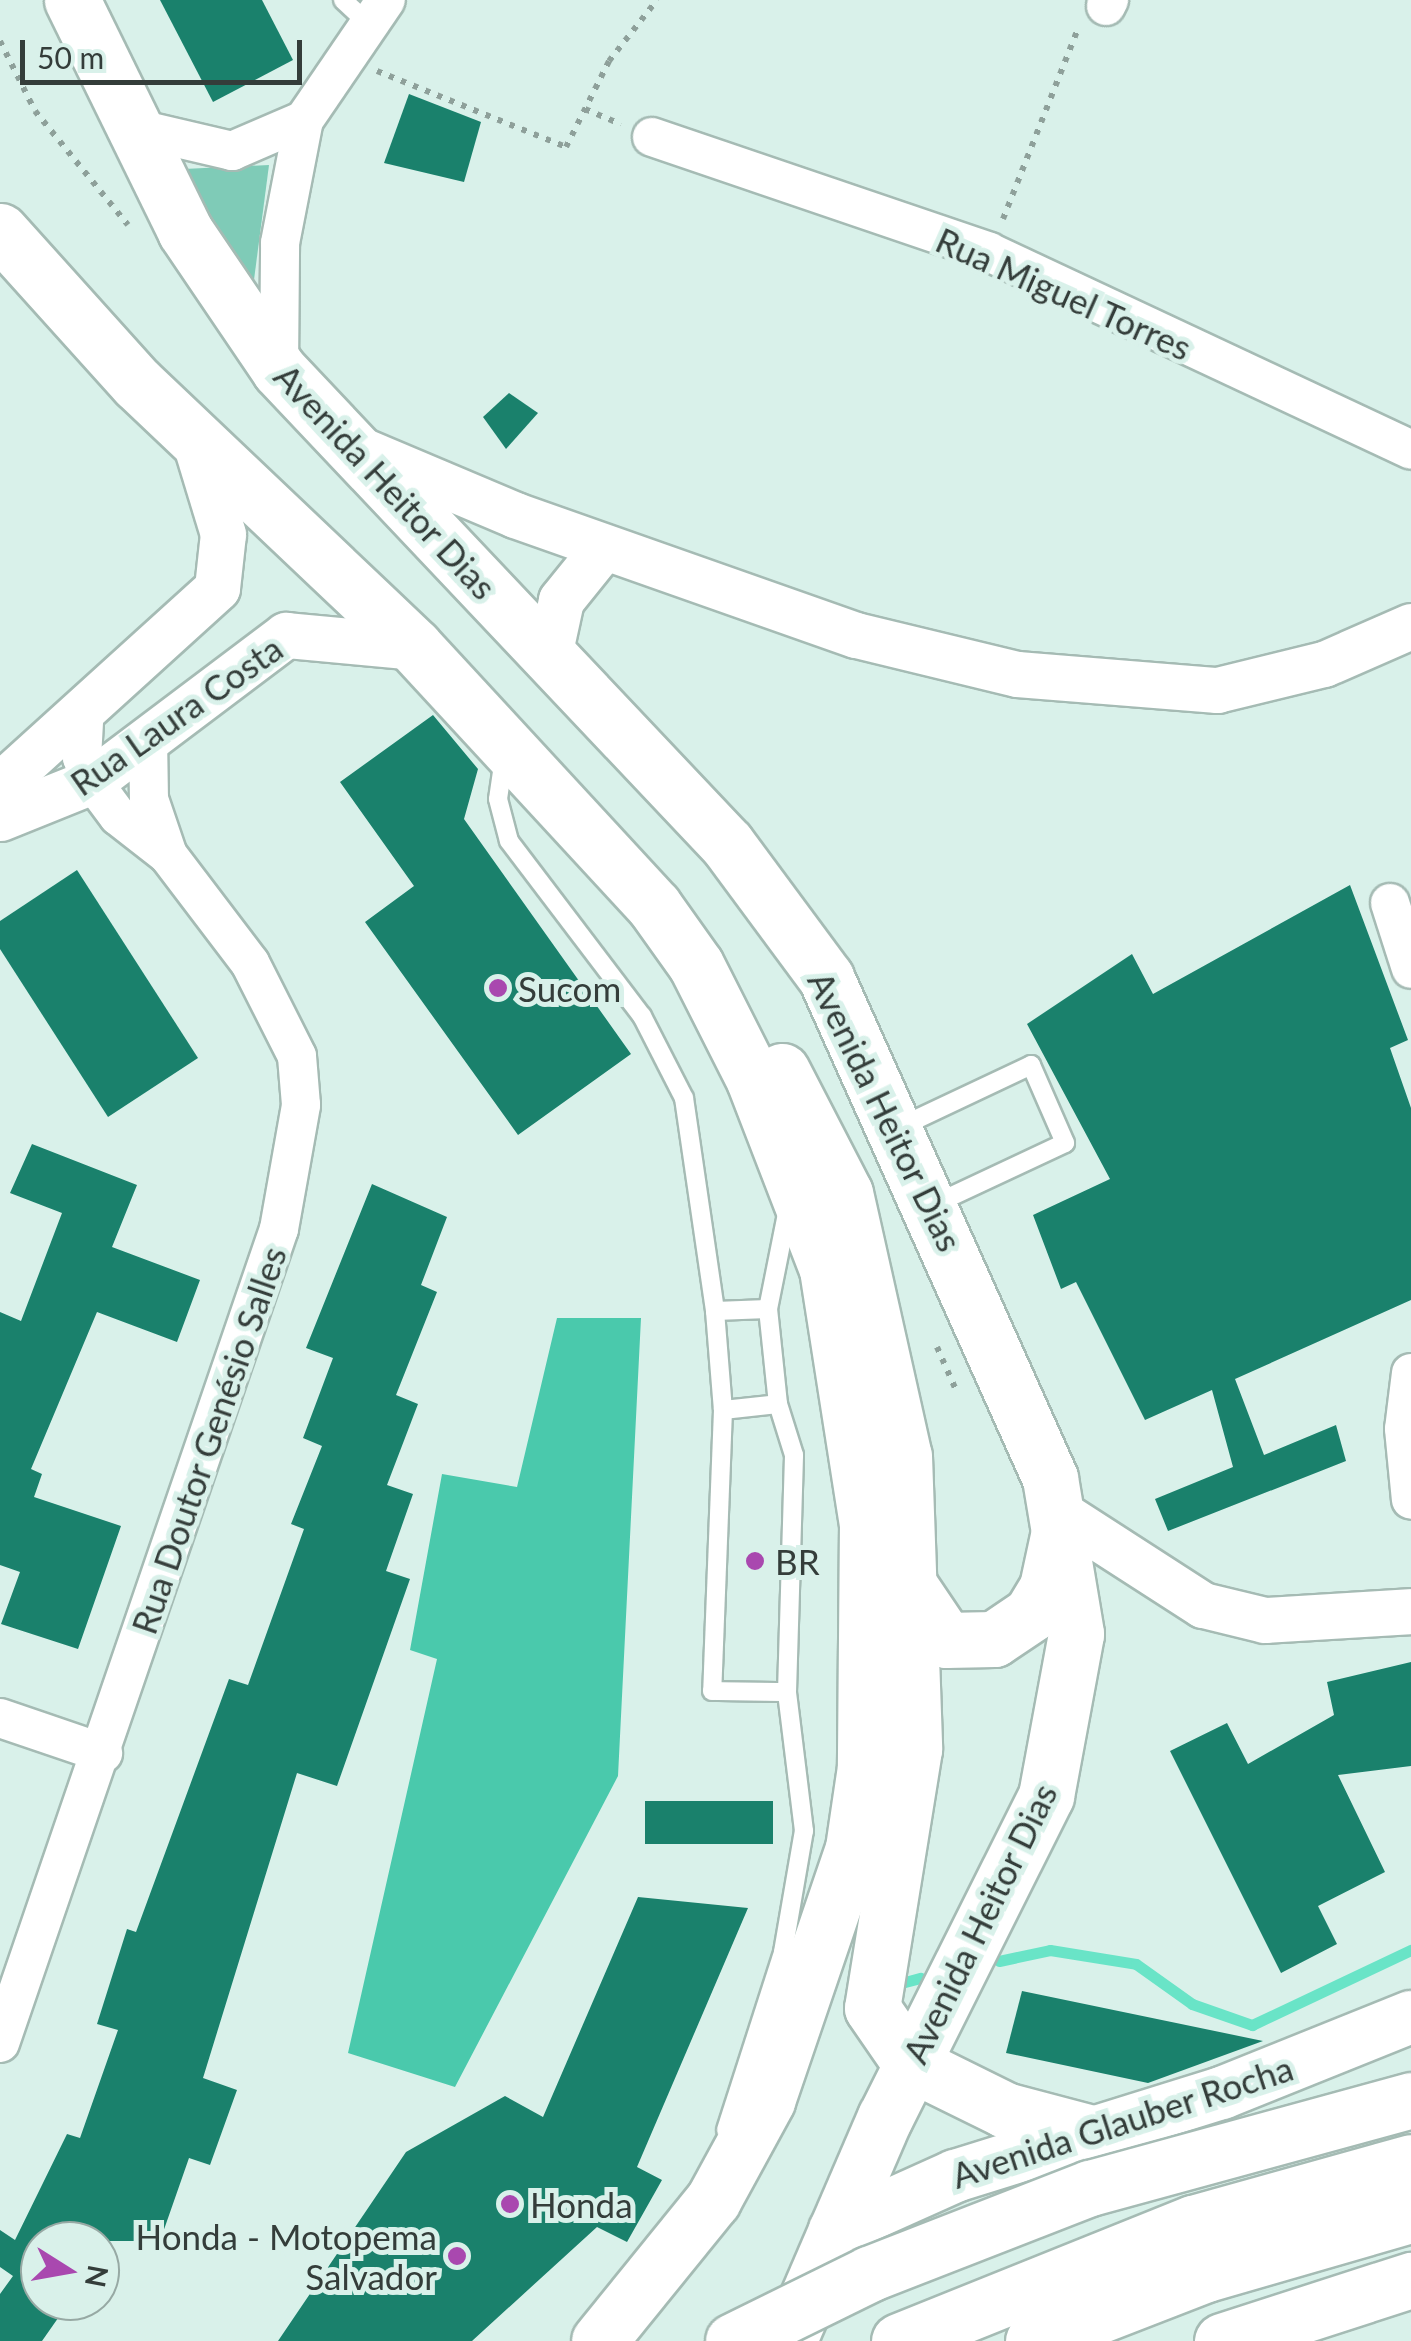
<!DOCTYPE html>
<html>
<head>
<meta charset="utf-8">
<style>
  body { margin:0 }
  #map { position:relative; width:1411px; height:2341px; overflow:hidden; background:#d9f1ea; font-family:Lato,sans-serif }
  div>[style] { position:absolute }
  .green>* { inset:0; background:#7fcbb7 }
  .forest>* { inset:0; background:#4ac9ac }
  .stream>* { height:11px; margin:-5.5px; padding:0 5.5px; transform-origin:5.5px; border-radius:5.5px; background:#69e4c7 }
  .building>* { inset:0; background:#1a816c; transform-origin:0 0 }
  .path>* { height:6px; margin-top:-3px; transform-origin:0; background:repeating-linear-gradient(90deg,#8ea09a 0 5px,transparent 0 13px) }
  .roads { filter:drop-shadow(2px 0 #a5bbb4) drop-shadow(-2px 0 #a5bbb4) drop-shadow(0 2px #a5bbb4) drop-shadow(0 -2px #a5bbb4) }
  .service>* { height:18px; margin:-9px; padding:0 9px; transform-origin:9px; border-radius:9px; background:#fff }
  .minor>* { height:38px; margin:-19px; padding:0 19px; transform-origin:19px; border-radius:19px; background:#fff }
  .tertiary>* { height:45px; margin:-22.5px; padding:0 22.5px; transform-origin:22.5px; border-radius:22.5px; background:#fff }
  .secondary>* { height:52px; margin:-26px; padding:0 26px; transform-origin:26px; border-radius:26px; background:#fff }
  .primary>* { height:55px; margin:-27.5px; padding:0 27.5px; transform-origin:27.5px; border-radius:27.5px; background:#fff }
  .trunk>* { height:55px; margin:-27.5px; padding:0 27.5px; transform-origin:27.5px; border-radius:27.5px; background:#fff }
  .bridges { filter:drop-shadow(2px 0 #a5bbb4) drop-shadow(-2px 0 #a5bbb4) drop-shadow(0 2px #a5bbb4) drop-shadow(0 -2px #a5bbb4) }
  .primary-bridge>* { height:55px; margin:-27.5px; padding:0 27.5px; transform-origin:27.5px; border-radius:27.5px; background:#fff }
  .dots>* { width:28px; height:28px; translate:-50% -50%; box-sizing:border-box; border:5px solid #d9f1ea; border-radius:50% }
  span { translate:-50% -50%; white-space:nowrap; text-align:center; line-height:1.15; -webkit-text-stroke:10px #d9f1ea; paint-order:stroke }
  .street-label { font-size:35px; color:#343d3a }
  .poi-label { font-size:35px; color:#343d3a }
  .left { translate:0 -50%; text-align:left }
  .right { translate:-100% -50%; text-align:right }
  .north { position:absolute; left:20px; top:2221px; width:100px; height:100px; box-sizing:border-box; background:#d9f1ea; border:2px solid #97a9a4; border-radius:50%; rotate:101deg; font-size:28px; font-weight:700; line-height:40px; text-align:center; color:#343d3a }
  .north::after { content:''; display:block; margin:auto; width:35px; height:45px; background:#a948af; clip-path:polygon(50% 0,100% 100%,50% 72%,0 100%) }
  .scale { position:absolute; left:20px; top:40px; width:282px; height:45px; box-sizing:border-box; border:5px solid #343d3a; border-top:0; padding-left:12px; font-size:30px; line-height:35px; white-space:nowrap; color:#343d3a; -webkit-text-stroke:8px #d9f1ea; paint-order:stroke }
</style>
</head>
<body>
<div id="map">
  <div class="green">
    <div style="clip-path:polygon(269px 165px,252px 295px,184px 169px)"></div>
  </div>
  <div class="forest">
    <div style="clip-path:polygon(557px 1318px,641px 1318px,618px 1776px,455px 2087px,348px 2053px,437px 1659px,410px 1650px,442px 1474px,517px 1487px)"></div>
  </div>
  <div class="stream">
    <div style="left:999px;top:1961px;width:52px;rotate:-12.2deg"></div>
    <div style="left:1050px;top:1950px;width:87px;rotate:9.2deg"></div>
    <div style="left:1136px;top:1964px;width:69px;rotate:35.5deg"></div>
    <div style="left:1192px;top:2004px;width:64px;rotate:19.3deg"></div>
    <div style="left:1252px;top:2025px;width:176px;rotate:-25.3deg"></div>
    <div style="left:905px;top:1982px;width:16px;rotate:-15deg"></div>
  </div>
  <div class="building">
    <div style="clip-path:polygon(160px 0,262px 0,293px 60px,213px 102px)"></div>
    <div style="clip-path:polygon(409px 94px,481px 122px,464px 182px,384px 163px)"></div>
    <div style="clip-path:polygon(509px 393px,538px 413px,506px 449px,483px 417px)"></div>
    <div style="clip-path:polygon(433px 715px,478px 769px,464px 819px,631px 1054px,518px 1135px,365px 922px,414px 886px,340px 782px)"></div>
    <div style="clip-path:polygon(77px 870px,198px 1058px,108px 1117px,0 949px,0 921px)"></div>
    <div style="clip-path:polygon(1350px 885px,1408px 1040px,1390px 1048px,1411px 1108px,1411px 1300px,1235px 1379px,1264px 1455px,1336px 1425px,1346px 1461px,1168px 1531px,1155px 1499px,1233px 1467px,1212px 1390px,1145px 1420px,1076px 1282px,1061px 1289px,1033px 1215px,1110px 1179px,1027px 1024px,1132px 954px,1153px 994px)"></div>
    <div style="clip-path:polygon(32px 1144px,137px 1185px,112px 1247px,200px 1280px,177px 1342px,97px 1312px,31px 1469px,42px 1474px,34px 1497px,121px 1526px,78px 1649px,1px 1624px,20px 1572px,0 1565px,0 1312px,21px 1321px,62px 1213px,10px 1193px)"></div>
    <div style="clip-path:polygon(372px 1184px,447px 1217px,421px 1285px,437px 1292px,396px 1395px,418px 1404px,387px 1485px,413px 1494px,386px 1571px,410px 1579px,337px 1786px,297px 1773px,203px 2078px,237px 2090px,210px 2165px,189px 2158px,160px 2241px,40px 2241px,40px 2301px,70px 2301px,42px 2341px,0 2341px,0 2294px,13px 2276px,0 2267px,0 2230px,15px 2240px,67px 2134px,80px 2138px,118px 2030px,97px 2024px,127px 1929px,136px 1932px,229px 1679px,248px 1685px,304px 1529px,291px 1524px,322px 1446px,303px 1438px,333px 1358px,306px 1348px)"></div>
    <div style="clip-path:polygon(1411px 1662px,1411px 1766px,1338px 1775px,1385px 1872px,1318px 1906px,1337px 1944px,1281px 1973px,1170px 1751px,1227px 1723px,1248px 1764px,1334px 1715px,1327px 1682px)"></div>
    <div style="left:645px;top:1801px;width:128px;height:43px"></div>
    <div style="clip-path:polygon(638px 1897px,748px 1908px,637px 2167px,662px 2180px,627px 2242px,597px 2227px,472px 2341px,278px 2341px,406px 2152px,505px 2096px,543px 2117px)"></div>
    <div style="clip-path:polygon(1022px 1991px,1263px 2041px,1148px 2083px,1006px 2053px)"></div>
  </div>
  <div class="path">
    <div style="left:0;top:41px;width:78px;rotate:63.4deg"></div>
    <div style="left:35px;top:111px;width:147px;rotate:50.8deg"></div>
    <div style="left:377px;top:71px;width:204px;rotate:21.9deg"></div>
    <div style="left:566px;top:147px;width:96px;rotate:-63.4deg"></div>
    <div style="left:609px;top:61px;width:78px;rotate:-51.8deg"></div>
    <div style="left:585px;top:109px;width:39px;rotate:23deg"></div>
    <div style="left:1003px;top:219px;width:207px;rotate:-68.5deg"></div>
    <div style="left:937px;top:1347px;width:47px;rotate:66.2deg"></div>
  </div>
  <div class="roads">
    <div class="service">
      <div style="left:343px;top:0;width:33px;rotate:43deg"></div>
      <div style="left:504px;top:758px;width:41px;rotate:98.3deg"></div>
      <div style="left:498px;top:799px;width:43px;rotate:75.3deg"></div>
      <div style="left:509px;top:841px;width:220px;rotate:52.8deg"></div>
      <div style="left:642px;top:1016px;width:92px;rotate:62.9deg"></div>
      <div style="left:684px;top:1098px;width:215px;rotate:81.7deg"></div>
      <div style="left:900px;top:1127px;width:145px;rotate:-25.3deg"></div>
      <div style="left:1031px;top:1065px;width:85px;rotate:66.4deg"></div>
      <div style="left:1065px;top:1143px;width:144px;rotate:154.9deg"></div>
      <div style="left:768px;top:1309px;width:53px;rotate:177.8deg"></div>
      <div style="left:715px;top:1311px;width:99px;rotate:85.4deg"></div>
      <div style="left:723px;top:1410px;width:281px;rotate:92.2deg"></div>
      <div style="left:712px;top:1691px;width:75px;rotate:0.8deg"></div>
      <div style="left:723px;top:1410px;width:55px;rotate:-6.2deg"></div>
      <div style="left:726px;top:2130px;width:187px;rotate:-72.2deg"></div>
      <div style="left:783px;top:1952px;width:123px;rotate:-80.2deg"></div>
      <div style="left:804px;top:1831px;width:140px;rotate:-97deg"></div>
      <div style="left:787px;top:1692px;width:237px;rotate:-88.3deg"></div>
      <div style="left:794px;top:1455px;width:53px;rotate:-107.4deg"></div>
      <div style="left:778px;top:1404px;width:96px;rotate:-96deg"></div>
      <div style="left:768px;top:1309px;width:97px;rotate:-78.7deg"></div>
    </div>
    <div class="minor">
      <div style="left:1106px;top:6px;width:7px;rotate:-63deg"></div>
      <div style="left:134px;top:128px;width:101px;rotate:13.2deg"></div>
      <div style="left:232px;top:151px;width:78px;rotate:-23.3deg"></div>
      <div style="left:652px;top:137px;width:356px;rotate:18.8deg"></div>
      <div style="left:989px;top:252px;width:466px;rotate:25.1deg"></div>
      <div style="left:279px;top:369px;width:126px;rotate:-89.5deg"></div>
      <div style="left:280px;top:243px;width:125px;rotate:-79deg"></div>
      <div style="left:304px;top:120px;width:145px;rotate:-55.7deg"></div>
      <div style="left:148px;top:737px;width:62px;rotate:89.1deg"></div>
      <div style="left:149px;top:799px;width:59px;rotate:71.3deg"></div>
      <div style="left:1390px;top:903px;width:69px;rotate:72.3deg"></div>
      <div style="left:1411px;top:1373px;width:56px;rotate:97.1deg"></div>
      <div style="left:1404px;top:1429px;width:71px;rotate:84.4deg"></div>
      <div style="left:0;top:1718px;width:109px;rotate:18.8deg"></div>
      <div style="left:0;top:2043px;width:860px;rotate:-71.08deg"></div>
      <div style="left:279px;top:1229px;width:126px;rotate:-79.9deg"></div>
      <div style="left:301px;top:1105px;width:49px;rotate:-94.7deg"></div>
      <div style="left:297px;top:1056px;width:104px;rotate:-116.8deg"></div>
      <div style="left:250px;top:963px;width:136px;rotate:-127.2deg"></div>
      <div style="left:168px;top:855px;width:63px;rotate:-142deg"></div>
      <div style="left:118px;top:816px;width:44px;rotate:-126.6deg"></div>
      <div style="left:92px;top:781px;width:25px;rotate:-113deg"></div>
      <div style="left:82px;top:758px;width:53px;rotate:-86.8deg"></div>
    </div>
    <div class="tertiary">
      <div style="left:359px;top:449px;width:169px;rotate:22.9deg"></div>
      <div style="left:515px;top:515px;width:361px;rotate:19.4deg"></div>
      <div style="left:856px;top:635px;width:166px;rotate:13.6deg"></div>
      <div style="left:1017px;top:674px;width:201px;rotate:4.6deg"></div>
      <div style="left:1217px;top:690px;width:110px;rotate:-13.7deg"></div>
      <div style="left:1324px;top:664px;width:95px;rotate:-23.6deg"></div>
      <div style="left:550px;top:651px;width:52px;rotate:-77.8deg"></div>
      <div style="left:561px;top:600px;width:67px;rotate:-51.1deg"></div>
      <div style="left:0;top:785px;width:293px;rotate:-42.2deg"></div>
      <div style="left:217px;top:588px;width:54px;rotate:-83.7deg"></div>
      <div style="left:223px;top:534px;width:103px;rotate:-106.9deg"></div>
      <div style="left:0;top:818px;width:99px;rotate:-21.9deg"></div>
      <div style="left:92px;top:781px;width:243px;rotate:-37deg"></div>
      <div style="left:286px;top:635px;width:130px;rotate:5.3deg"></div>
      <div style="left:1060px;top:1513px;width:170px;rotate:32.8deg"></div>
      <div style="left:1203px;top:1605px;width:64px;rotate:13.6deg"></div>
      <div style="left:1265px;top:1620px;width:146px;rotate:-3.5deg"></div>
    </div>
    <div class="secondary">
      <div style="left:835px;top:2230px;width:132px;rotate:-24.2deg"></div>
      <div style="left:955px;top:2176px;width:280px;rotate:-17.3deg"></div>
      <div style="left:1222px;top:2093px;width:204px;rotate:-21.9deg"></div>
    </div>
    <div class="primary">
      <div style="left:72px;top:0;width:257px;rotate:63.9deg"></div>
      <div style="left:185px;top:231px;width:168px;rotate:55.9deg"></div>
      <div style="left:279px;top:370px;width:652px;rotate:46.62deg"></div>
      <div style="left:727px;top:844px;width:167px;rotate:53.5deg"></div>
      <div style="left:826px;top:978px;width:548px;rotate:65.87deg"></div>
      <div style="left:1050px;top:1478px;width:158px;rotate:80.5deg"></div>
      <div style="left:1076px;top:1634px;width:165px;rotate:100.5deg"></div>
      <div style="left:1046px;top:1796px;width:359px;rotate:116.6deg"></div>
      <div style="left:885px;top:2117px;width:241px;rotate:113.3deg"></div>
      <div style="left:0;top:231px;width:205px;rotate:48deg"></div>
      <div style="left:137px;top:383px;width:383px;rotate:43.5deg"></div>
      <div style="left:415px;top:647px;width:352px;rotate:47.3deg"></div>
      <div style="left:654px;top:906px;width:72px;rotate:54.6deg"></div>
      <div style="left:696px;top:965px;width:129px;rotate:63.2deg"></div>
      <div style="left:754px;top:1080px;width:203px;rotate:68.9deg"></div>
      <div style="left:827px;top:1269px;width:258px;rotate:81.1deg"></div>
      <div style="left:867px;top:1524px;width:243px;rotate:90.5deg"></div>
      <div style="left:865px;top:1767px;width:82px;rotate:98.4deg"></div>
      <div style="left:853px;top:1848px;width:267px;rotate:108.8deg"></div>
      <div style="left:767px;top:2101px;width:113px;rotate:118.6deg"></div>
      <div style="left:713px;top:2200px;width:181px;rotate:129deg"></div>
      <div style="left:782px;top:1071px;width:137px;rotate:62.7deg"></div>
      <div style="left:845px;top:1193px;width:270px;rotate:77.4deg"></div>
      <div style="left:904px;top:1456px;width:293px;rotate:88deg"></div>
      <div style="left:914px;top:1749px;width:262px;rotate:99.2deg"></div>
      <div style="left:872px;top:2008px;width:67px;rotate:55.4deg"></div>
      <div style="left:910px;top:2063px;width:106px;rotate:26.3deg"></div>
      <div style="left:1005px;top:2110px;width:90px;rotate:14.8deg"></div>
      <div style="left:913px;top:1591px;width:59px;rotate:56deg"></div>
      <div style="left:946px;top:1640px;width:48px;rotate:-1.2deg"></div>
      <div style="left:994px;top:1639px;width:45px;rotate:-34deg"></div>
      <div style="left:1031px;top:1614px;width:31px;rotate:-59deg"></div>
      <div style="left:1047px;top:1587px;width:52px;rotate:-77.8deg"></div>
      <div style="left:1222px;top:2341px;width:199px;rotate:-17.9deg"></div>
    </div>
    <div class="trunk">
      <div style="left:899px;top:2341px;width:317px;rotate:-21.9deg"></div>
      <div style="left:1193px;top:2223px;width:226px;rotate:-15.6deg"></div>
      <div style="left:1033px;top:2341px;width:186px;rotate:-21.2deg"></div>
      <div style="left:1206px;top:2274px;width:213px;rotate:-16.1deg"></div>
    </div>
  </div>
  <div class="bridges">
    <div class="primary-bridge">
      <div style="left:733px;top:2341px;width:152px;rotate:-26.2deg"></div>
      <div style="left:869px;top:2274px;width:237px;rotate:-21.3deg"></div>
      <div style="left:1090px;top:2188px;width:333px;rotate:-15.3deg"></div>
    </div>
  </div>
  <div class="dots">
    <div style="left:498px;top:988px;background:#a948af"></div>
    <div style="left:755px;top:1561px;background:#a948af"></div>
    <div style="left:510px;top:2204px;background:#a948af"></div>
    <div style="left:457px;top:2256px;background:#a948af"></div>
  </div>
  <div class="street-label">
    <span style="left:1064px;top:293px;rotate:24deg">Rua Miguel Torres</span>
    <span style="left:386px;top:481px;rotate:47deg">Avenida Heitor Dias</span>
    <span style="left:176px;top:715px;rotate:-35deg">Rua Laura Costa</span>
    <span style="left:886px;top:1111px;rotate:64deg">Avenida Heitor Dias</span>
    <span style="left:208px;top:1440px;rotate:-71deg">Rua Doutor Genésio Salles</span>
    <span style="left:979px;top:1923px;rotate:-64deg">Avenida Heitor Dias</span>
    <span style="left:1122px;top:2121px;rotate:-18deg">Avenida Glauber Rocha</span>
  </div>
  <div class="poi-label">
    <span class="left" style="left:518px;top:988px">Sucom</span>
    <span class="left" style="left:775px;top:1561px">BR</span>
    <span class="left" style="left:530px;top:2204px">Honda</span>
    <span class="right" style="left:437px;top:2256px">Honda - Motopema<br>Salvador</span>
  </div>
  <div class="north">N</div>
  <div class="scale">50 m</div>
</div>
</body>
</html>
